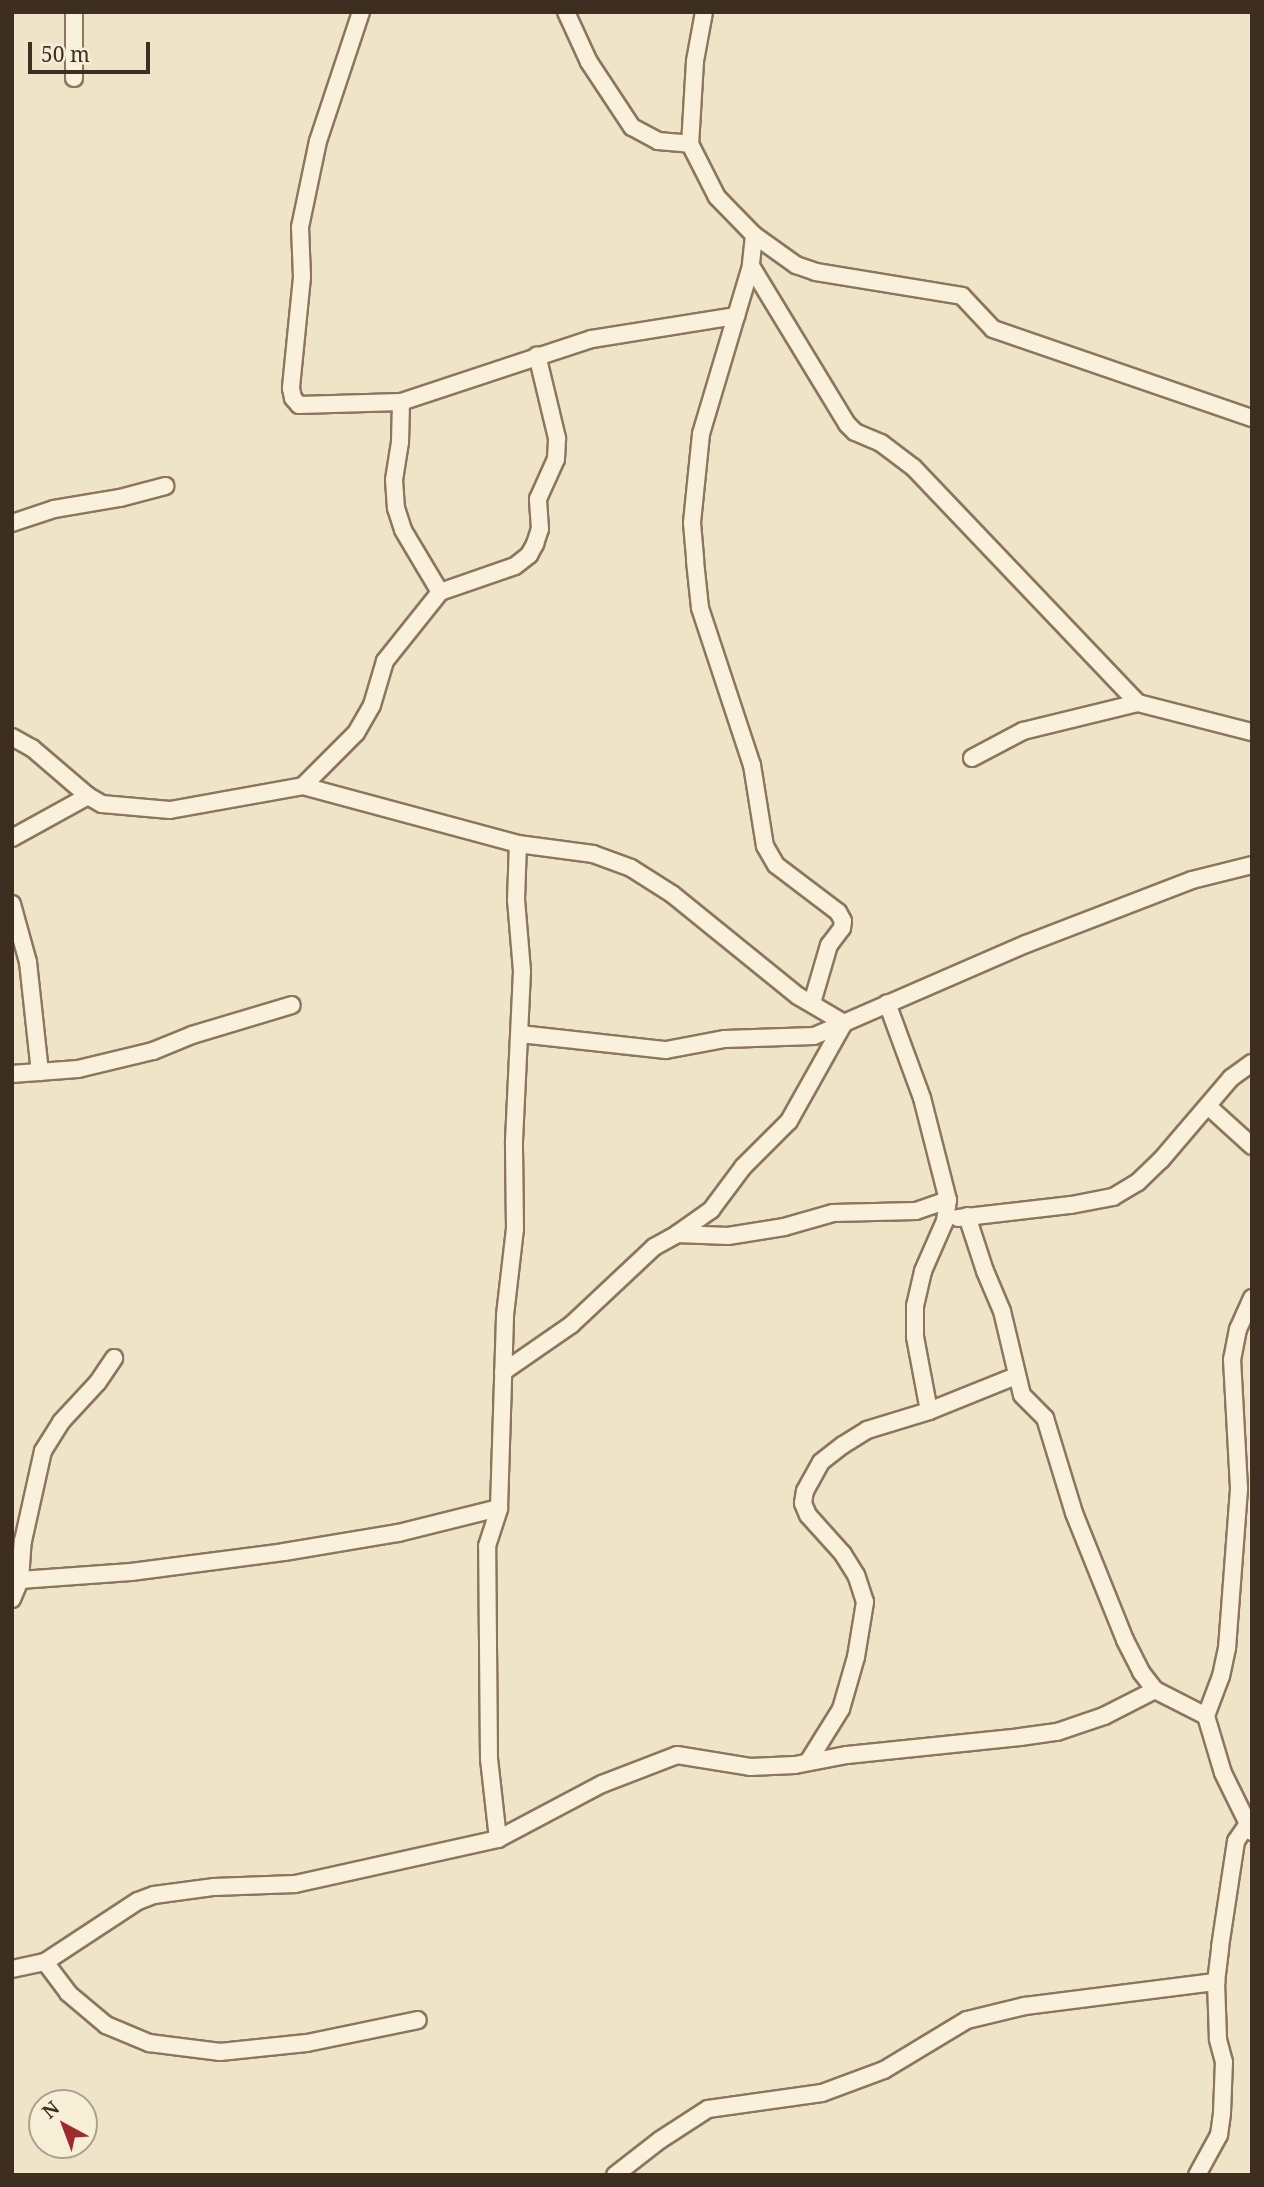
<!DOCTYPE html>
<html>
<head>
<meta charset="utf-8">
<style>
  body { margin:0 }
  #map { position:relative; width:1264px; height:2187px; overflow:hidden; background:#f0e4c8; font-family:"Noto Serif",serif }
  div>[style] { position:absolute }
  .roads { filter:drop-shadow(2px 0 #8d765c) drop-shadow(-2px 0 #8d765c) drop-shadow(0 2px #8d765c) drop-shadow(0 -2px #8d765c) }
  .minor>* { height:16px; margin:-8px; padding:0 8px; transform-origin:8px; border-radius:8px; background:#faf1dc }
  span { translate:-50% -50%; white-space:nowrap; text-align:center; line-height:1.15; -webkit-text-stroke:6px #f7eed8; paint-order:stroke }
  .frame { position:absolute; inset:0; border:14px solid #3d2e20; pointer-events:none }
  .north { position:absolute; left:28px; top:2089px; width:70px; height:70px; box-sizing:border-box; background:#f7eed8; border:2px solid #ada18e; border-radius:50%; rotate:319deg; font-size:19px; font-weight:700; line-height:28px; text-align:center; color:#3d2e20 }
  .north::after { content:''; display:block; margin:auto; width:24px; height:32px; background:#9e2a2b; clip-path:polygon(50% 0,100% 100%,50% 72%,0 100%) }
  .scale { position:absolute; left:28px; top:42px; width:122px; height:32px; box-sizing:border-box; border:4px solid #3d2e20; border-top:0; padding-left:9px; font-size:21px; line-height:24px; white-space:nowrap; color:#3d2e20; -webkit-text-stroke:5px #f7eed8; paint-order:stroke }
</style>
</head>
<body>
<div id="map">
  <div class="roads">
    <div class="minor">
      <div style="left:74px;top:12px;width:66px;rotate:90deg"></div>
      <div style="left:361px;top:12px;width:136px;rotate:108.4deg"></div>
      <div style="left:318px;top:141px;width:88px;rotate:101.8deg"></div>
      <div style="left:300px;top:227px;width:50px;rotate:87.7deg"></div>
      <div style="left:302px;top:277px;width:112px;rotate:95.7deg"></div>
      <div style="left:291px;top:388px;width:10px;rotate:79deg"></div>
      <div style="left:293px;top:398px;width:9px;rotate:49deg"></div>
      <div style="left:299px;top:405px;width:102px;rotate:-1.7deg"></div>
      <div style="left:401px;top:402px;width:201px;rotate:-18.3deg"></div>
      <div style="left:592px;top:339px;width:146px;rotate:-9.1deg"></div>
      <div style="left:566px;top:12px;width:55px;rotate:65.3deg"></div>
      <div style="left:589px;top:62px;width:78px;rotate:56.5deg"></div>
      <div style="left:632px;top:127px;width:30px;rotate:28deg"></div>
      <div style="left:658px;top:141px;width:32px;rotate:5deg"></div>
      <div style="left:704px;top:12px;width:50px;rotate:100.4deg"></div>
      <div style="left:695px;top:61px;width:83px;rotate:93.4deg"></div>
      <div style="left:690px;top:144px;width:59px;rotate:63deg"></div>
      <div style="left:717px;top:197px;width:53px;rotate:45.8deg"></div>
      <div style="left:754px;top:235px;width:52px;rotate:35.5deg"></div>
      <div style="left:796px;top:265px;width:21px;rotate:19deg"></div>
      <div style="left:816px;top:272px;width:148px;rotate:9.3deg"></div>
      <div style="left:962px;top:296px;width:45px;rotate:46.8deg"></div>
      <div style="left:993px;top:329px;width:274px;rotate:19deg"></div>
      <div style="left:754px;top:235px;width:31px;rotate:96deg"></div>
      <div style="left:751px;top:266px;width:175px;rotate:106.6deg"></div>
      <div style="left:701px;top:434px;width:89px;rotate:95.8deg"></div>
      <div style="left:692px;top:523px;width:38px;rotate:85deg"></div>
      <div style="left:695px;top:561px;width:47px;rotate:83.9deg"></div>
      <div style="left:700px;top:608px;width:165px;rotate:71.7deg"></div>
      <div style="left:752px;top:765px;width:82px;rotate:80.9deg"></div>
      <div style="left:765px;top:846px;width:22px;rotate:60deg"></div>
      <div style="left:776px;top:865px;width:78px;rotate:37.2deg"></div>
      <div style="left:838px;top:912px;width:10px;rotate:61deg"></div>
      <div style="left:843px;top:921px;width:7px;rotate:98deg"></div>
      <div style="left:842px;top:928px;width:21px;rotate:127deg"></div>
      <div style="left:829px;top:945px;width:60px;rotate:106.3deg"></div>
      <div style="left:751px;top:266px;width:185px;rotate:58.7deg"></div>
      <div style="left:847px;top:424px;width:11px;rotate:45deg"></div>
      <div style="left:855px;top:432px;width:28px;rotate:23deg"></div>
      <div style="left:881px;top:443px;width:40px;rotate:37deg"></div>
      <div style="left:913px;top:467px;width:326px;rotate:46.4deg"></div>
      <div style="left:1138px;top:703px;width:118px;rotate:14.3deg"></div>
      <div style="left:401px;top:402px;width:40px;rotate:91.4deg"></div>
      <div style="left:400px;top:442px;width:38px;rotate:99deg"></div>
      <div style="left:394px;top:480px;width:28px;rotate:86deg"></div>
      <div style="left:396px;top:508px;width:23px;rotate:72deg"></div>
      <div style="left:403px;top:530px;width:72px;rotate:59.2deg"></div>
      <div style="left:12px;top:523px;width:44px;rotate:-18.4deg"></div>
      <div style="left:54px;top:509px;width:67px;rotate:-9.5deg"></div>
      <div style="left:120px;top:498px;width:47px;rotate:-14.9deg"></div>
      <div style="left:12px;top:737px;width:23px;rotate:29deg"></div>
      <div style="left:32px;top:748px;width:74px;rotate:40.6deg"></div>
      <div style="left:88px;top:796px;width:16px;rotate:30deg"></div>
      <div style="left:102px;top:804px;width:68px;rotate:5deg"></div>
      <div style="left:170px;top:810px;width:135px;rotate:-10.2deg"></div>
      <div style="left:303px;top:786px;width:223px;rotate:15.1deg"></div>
      <div style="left:518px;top:844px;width:76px;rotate:7.6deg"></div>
      <div style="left:593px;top:854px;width:40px;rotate:20.2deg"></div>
      <div style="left:631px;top:868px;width:49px;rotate:32.4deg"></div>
      <div style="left:672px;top:894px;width:162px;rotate:39deg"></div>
      <div style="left:798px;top:996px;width:53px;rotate:30.4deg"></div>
      <div style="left:844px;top:1023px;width:198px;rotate:-23.5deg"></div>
      <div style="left:1026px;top:944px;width:178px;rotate:-21.1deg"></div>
      <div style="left:1192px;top:880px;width:62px;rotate:-14deg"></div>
      <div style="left:972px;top:758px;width:58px;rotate:-27.9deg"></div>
      <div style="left:1023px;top:731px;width:118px;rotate:-13.7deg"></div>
      <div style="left:303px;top:786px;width:75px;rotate:-45deg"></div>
      <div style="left:356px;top:733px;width:32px;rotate:-60deg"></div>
      <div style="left:372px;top:705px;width:46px;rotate:-73.5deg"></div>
      <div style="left:385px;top:661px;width:88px;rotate:-51.4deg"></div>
      <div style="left:440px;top:592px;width:79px;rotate:-19.1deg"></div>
      <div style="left:515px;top:566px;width:18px;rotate:-38deg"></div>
      <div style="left:529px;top:555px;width:13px;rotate:-61deg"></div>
      <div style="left:535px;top:544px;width:16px;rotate:-72deg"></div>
      <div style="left:540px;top:529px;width:30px;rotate:-94deg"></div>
      <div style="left:538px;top:499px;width:44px;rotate:-65.8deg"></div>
      <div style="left:556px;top:459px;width:21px;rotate:-87deg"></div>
      <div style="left:557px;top:438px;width:85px;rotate:-103.5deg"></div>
      <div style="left:12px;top:838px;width:87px;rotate:-28.9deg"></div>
      <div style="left:12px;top:904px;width:60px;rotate:74.6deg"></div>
      <div style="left:28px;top:962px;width:111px;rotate:83.8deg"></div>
      <div style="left:520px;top:1034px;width:147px;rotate:6.3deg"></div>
      <div style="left:666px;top:1050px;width:60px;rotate:-10.6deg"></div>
      <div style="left:725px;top:1039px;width:89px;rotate:-1.9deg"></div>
      <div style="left:814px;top:1036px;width:33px;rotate:-23deg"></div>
      <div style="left:12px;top:1074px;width:66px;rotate:-4.3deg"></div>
      <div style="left:78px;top:1069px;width:77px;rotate:-13.5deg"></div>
      <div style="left:153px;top:1051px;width:42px;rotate:-22.3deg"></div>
      <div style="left:192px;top:1035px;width:104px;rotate:-16.7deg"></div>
      <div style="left:1209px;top:1107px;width:58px;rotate:42.2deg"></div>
      <div style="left:967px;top:1216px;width:58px;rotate:71.9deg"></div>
      <div style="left:985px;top:1271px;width:43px;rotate:67deg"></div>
      <div style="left:1002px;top:1311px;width:86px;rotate:76.6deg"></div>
      <div style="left:1022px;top:1395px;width:33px;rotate:45deg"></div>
      <div style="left:1045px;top:1418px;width:99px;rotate:73deg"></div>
      <div style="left:1074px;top:1513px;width:137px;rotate:68.1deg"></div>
      <div style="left:1125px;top:1640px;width:36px;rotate:63deg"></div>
      <div style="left:1141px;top:1672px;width:23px;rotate:52deg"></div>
      <div style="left:958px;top:1218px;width:114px;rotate:-6.6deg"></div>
      <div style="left:1071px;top:1205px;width:43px;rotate:-10.8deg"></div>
      <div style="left:1113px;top:1197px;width:29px;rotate:-31deg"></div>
      <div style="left:1138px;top:1182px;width:32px;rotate:-44deg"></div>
      <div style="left:1161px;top:1160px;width:108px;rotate:-49.5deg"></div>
      <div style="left:1231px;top:1078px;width:26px;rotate:-36deg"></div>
      <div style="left:677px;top:1234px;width:51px;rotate:2.2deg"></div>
      <div style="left:728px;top:1236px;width:57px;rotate:-9.1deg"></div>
      <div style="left:784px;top:1227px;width:51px;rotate:-15.9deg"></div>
      <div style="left:833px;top:1213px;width:83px;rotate:-1.4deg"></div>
      <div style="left:916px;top:1211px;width:34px;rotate:-19deg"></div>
      <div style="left:1252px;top:1298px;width:34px;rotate:114deg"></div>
      <div style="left:1238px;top:1329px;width:31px;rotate:101deg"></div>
      <div style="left:1232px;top:1359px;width:130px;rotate:86.9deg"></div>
      <div style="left:1239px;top:1489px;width:159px;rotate:94.3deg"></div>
      <div style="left:1227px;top:1648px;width:29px;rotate:102deg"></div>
      <div style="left:1221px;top:1676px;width:43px;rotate:110.6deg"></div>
      <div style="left:1206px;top:1716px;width:59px;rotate:73.4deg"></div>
      <div style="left:1223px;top:1773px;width:66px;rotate:63.8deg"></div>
      <div style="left:503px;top:1372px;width:83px;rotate:-34.7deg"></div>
      <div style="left:571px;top:1325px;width:114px;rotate:-43.2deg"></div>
      <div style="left:654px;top:1247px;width:26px;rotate:-29deg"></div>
      <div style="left:677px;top:1234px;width:42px;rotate:-35.2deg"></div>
      <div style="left:711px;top:1210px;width:54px;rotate:-53.3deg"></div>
      <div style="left:743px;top:1167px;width:65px;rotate:-45deg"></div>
      <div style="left:789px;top:1121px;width:112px;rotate:-60.7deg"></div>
      <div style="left:929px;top:1411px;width:94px;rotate:-21.9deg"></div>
      <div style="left:20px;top:1580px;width:111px;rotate:-4.1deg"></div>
      <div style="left:131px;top:1572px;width:154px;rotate:-7.4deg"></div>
      <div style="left:284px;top:1552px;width:116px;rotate:-9.5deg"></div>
      <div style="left:398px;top:1533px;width:104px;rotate:-13.9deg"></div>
      <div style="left:12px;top:1599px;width:21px;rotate:-67deg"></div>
      <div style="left:20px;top:1580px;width:39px;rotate:-86deg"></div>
      <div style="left:23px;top:1541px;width:92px;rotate:-77.5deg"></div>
      <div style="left:43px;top:1451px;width:34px;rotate:-58deg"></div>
      <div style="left:61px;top:1422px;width:54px;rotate:-47.2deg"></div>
      <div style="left:98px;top:1382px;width:29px;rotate:-56deg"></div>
      <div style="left:808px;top:1762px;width:62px;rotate:-58.1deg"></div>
      <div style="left:841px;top:1709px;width:54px;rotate:-73.9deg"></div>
      <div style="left:856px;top:1657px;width:56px;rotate:-80.7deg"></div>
      <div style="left:865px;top:1602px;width:28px;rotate:-108deg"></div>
      <div style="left:856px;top:1575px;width:25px;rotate:-122deg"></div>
      <div style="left:843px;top:1554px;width:52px;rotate:-131.9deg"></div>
      <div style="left:808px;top:1515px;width:13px;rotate:-113deg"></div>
      <div style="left:803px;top:1503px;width:12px;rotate:-81deg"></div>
      <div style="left:805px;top:1491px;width:33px;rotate:-61deg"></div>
      <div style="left:821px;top:1462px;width:28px;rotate:-38deg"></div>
      <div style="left:843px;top:1445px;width:28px;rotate:-32deg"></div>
      <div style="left:867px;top:1430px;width:65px;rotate:-17deg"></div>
      <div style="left:929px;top:1411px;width:75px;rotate:-100.7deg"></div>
      <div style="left:915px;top:1337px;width:31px;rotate:-90deg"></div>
      <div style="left:915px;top:1306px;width:36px;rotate:-77deg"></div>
      <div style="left:923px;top:1271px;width:55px;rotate:-66.3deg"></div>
      <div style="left:945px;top:1221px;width:21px;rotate:-82deg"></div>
      <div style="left:948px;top:1200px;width:105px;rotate:-104.3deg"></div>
      <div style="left:922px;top:1098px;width:101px;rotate:-110.2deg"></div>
      <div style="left:498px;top:1839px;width:81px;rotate:-96.4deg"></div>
      <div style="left:489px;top:1759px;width:213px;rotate:-90.5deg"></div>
      <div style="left:487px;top:1546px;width:40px;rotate:-72deg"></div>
      <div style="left:499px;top:1508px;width:193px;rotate:-88.2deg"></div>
      <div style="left:505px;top:1315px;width:87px;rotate:-83.4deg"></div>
      <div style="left:515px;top:1229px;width:88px;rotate:-90.7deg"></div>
      <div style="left:514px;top:1141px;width:170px;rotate:-87.3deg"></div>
      <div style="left:522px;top:971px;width:71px;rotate:-94.8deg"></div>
      <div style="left:516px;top:900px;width:56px;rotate:-88deg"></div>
      <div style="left:45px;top:1962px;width:39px;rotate:53deg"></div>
      <div style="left:68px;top:1993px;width:50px;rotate:40.1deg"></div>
      <div style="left:106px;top:2025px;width:47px;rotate:22.7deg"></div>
      <div style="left:149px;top:2043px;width:72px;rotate:7.2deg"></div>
      <div style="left:220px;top:2052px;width:87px;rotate:-5.9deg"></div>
      <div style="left:307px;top:2043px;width:113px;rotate:-11.7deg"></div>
      <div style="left:12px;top:1969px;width:34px;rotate:-12deg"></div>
      <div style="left:45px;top:1962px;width:111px;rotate:-33.3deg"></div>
      <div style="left:138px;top:1901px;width:17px;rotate:-21deg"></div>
      <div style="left:154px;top:1895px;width:61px;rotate:-7.6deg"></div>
      <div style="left:214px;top:1887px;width:81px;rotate:-2.1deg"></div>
      <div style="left:295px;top:1884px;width:208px;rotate:-12.5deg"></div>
      <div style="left:498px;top:1839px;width:118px;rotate:-27.9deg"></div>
      <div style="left:602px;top:1784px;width:80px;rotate:-21.1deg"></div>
      <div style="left:677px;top:1755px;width:74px;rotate:9.3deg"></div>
      <div style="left:750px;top:1767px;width:45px;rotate:-2.5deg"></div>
      <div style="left:795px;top:1765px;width:53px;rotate:-10.9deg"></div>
      <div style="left:847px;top:1755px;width:174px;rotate:-5.9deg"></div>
      <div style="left:1020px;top:1737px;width:37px;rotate:-8deg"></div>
      <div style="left:1057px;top:1732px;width:50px;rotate:-18.8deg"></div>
      <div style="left:1104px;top:1716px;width:57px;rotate:-27deg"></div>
      <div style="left:1155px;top:1690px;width:57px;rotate:27deg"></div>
      <div style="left:615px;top:2175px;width:57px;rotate:-37.9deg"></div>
      <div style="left:660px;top:2140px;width:57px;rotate:-32.9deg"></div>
      <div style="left:708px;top:2109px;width:115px;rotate:-8deg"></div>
      <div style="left:822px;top:2093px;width:66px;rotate:-20.4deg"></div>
      <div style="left:884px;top:2070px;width:97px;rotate:-31.1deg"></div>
      <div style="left:967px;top:2020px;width:60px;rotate:-13.6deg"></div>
      <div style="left:1025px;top:2006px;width:193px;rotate:-7.2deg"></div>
      <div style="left:1197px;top:2175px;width:46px;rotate:-61.2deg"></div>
      <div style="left:1219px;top:2135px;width:22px;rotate:-82deg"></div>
      <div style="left:1222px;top:2113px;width:51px;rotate:-87.8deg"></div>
      <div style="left:1224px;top:2062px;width:24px;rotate:-105deg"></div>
      <div style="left:1218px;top:2039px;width:57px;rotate:-92deg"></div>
      <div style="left:1216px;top:1982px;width:35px;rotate:-83deg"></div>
      <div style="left:1220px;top:1947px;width:107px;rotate:-81.4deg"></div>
      <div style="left:1236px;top:1841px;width:28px;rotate:-55deg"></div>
    </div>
  </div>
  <div class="frame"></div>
  <div class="north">N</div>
  <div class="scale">50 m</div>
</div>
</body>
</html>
